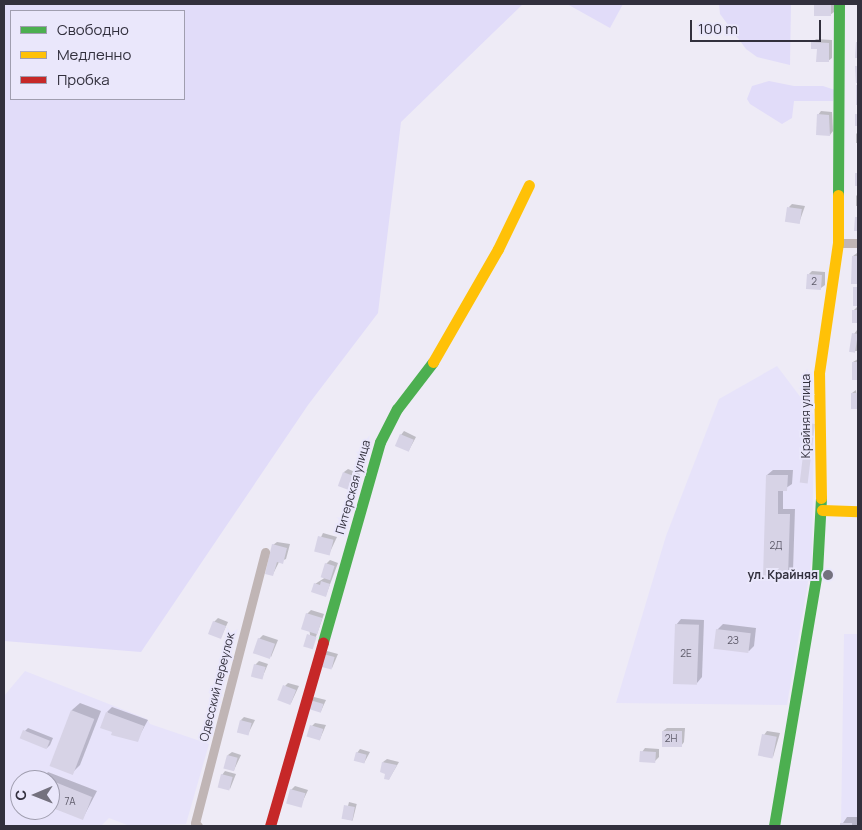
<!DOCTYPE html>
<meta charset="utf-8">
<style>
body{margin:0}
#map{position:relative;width:862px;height:830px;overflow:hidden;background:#eeebf6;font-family:Manrope,sans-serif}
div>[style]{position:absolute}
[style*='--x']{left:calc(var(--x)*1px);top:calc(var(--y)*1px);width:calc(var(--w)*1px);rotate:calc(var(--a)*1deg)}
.built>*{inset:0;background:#e7e3fa}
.green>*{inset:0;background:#e1dcf9}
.shadow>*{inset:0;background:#0003;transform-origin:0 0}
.building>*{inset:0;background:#d7d3e6;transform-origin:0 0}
.street>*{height:9px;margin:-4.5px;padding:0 4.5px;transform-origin:4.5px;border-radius:4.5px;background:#c0b5b5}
.fast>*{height:11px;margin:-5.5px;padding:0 5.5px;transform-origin:5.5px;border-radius:5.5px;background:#4caf50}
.slow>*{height:11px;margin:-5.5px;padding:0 5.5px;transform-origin:5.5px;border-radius:5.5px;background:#ffc107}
.jam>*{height:11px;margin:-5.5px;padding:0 5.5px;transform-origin:5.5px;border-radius:5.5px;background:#c62828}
.dots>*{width:14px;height:14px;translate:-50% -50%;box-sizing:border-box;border:2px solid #eae7fb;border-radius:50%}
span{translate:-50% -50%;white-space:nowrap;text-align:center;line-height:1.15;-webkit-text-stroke:4px #eae7fb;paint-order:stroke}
.number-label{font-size:10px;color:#5d5a69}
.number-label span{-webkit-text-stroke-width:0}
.street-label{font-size:12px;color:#32303d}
.poi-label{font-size:12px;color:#32303d;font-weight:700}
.right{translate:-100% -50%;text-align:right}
.frame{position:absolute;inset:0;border:5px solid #32303d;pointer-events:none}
.legend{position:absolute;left:10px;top:10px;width:175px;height:90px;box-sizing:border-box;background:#eae7fb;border:1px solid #a09eaf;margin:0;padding:6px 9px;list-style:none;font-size:15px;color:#32303d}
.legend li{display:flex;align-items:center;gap:10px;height:25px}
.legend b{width:25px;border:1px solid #a09eaf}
.north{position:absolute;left:10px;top:770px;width:50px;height:50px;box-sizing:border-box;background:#eae7fb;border:1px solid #a09eaf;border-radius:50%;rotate:269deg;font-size:14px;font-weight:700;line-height:20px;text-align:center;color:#32303d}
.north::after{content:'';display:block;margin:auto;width:18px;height:22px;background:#74717e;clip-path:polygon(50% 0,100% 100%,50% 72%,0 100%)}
.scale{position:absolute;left:690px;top:20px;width:131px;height:22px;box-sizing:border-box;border:2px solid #32303d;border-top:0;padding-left:6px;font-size:15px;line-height:18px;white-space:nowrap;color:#32303d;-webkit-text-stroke:4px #eae7fb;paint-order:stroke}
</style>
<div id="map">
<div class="built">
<div style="clip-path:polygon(777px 366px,814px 415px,812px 559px,787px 705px,616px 703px,666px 536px,719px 399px)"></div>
<div style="clip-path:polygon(844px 634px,858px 634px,858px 826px,841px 826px)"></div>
<div style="clip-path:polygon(evenodd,25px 671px,147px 719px,150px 724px,209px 744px,186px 824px,130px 826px,109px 818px,101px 826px,4px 826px,4px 696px,25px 671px,20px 780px,50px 780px,50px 810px,20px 810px,20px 780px)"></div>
</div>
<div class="green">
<div style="clip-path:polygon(evenodd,4px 4px,523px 4px,401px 122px,378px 313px,308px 405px,141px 652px,4px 641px,4px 4px,184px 11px,184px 99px,11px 99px,11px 11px,184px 11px)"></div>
<div style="clip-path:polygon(567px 4px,623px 4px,610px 28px)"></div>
<div style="clip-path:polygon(719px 4px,791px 4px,790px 65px,757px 57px,746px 49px,720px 14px)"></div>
<div style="clip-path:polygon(769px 81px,794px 86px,823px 86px,835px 90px,833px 101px,794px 101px,792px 118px,782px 124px,750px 104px,747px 99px,752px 86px)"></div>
</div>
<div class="shadow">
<div style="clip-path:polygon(815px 4px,834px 4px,834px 12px,830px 15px,815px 15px)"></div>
<div style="clip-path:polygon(816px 39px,832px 40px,832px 58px,828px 61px,812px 43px)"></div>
<div style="clip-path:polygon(821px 111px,832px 112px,833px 131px,830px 135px,818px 115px)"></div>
<div style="clip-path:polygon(858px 132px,858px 143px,856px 143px,856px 134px)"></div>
<div style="clip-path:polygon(858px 194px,858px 206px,856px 206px,856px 196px)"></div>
<div style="clip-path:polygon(792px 204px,805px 206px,799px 223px,789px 207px)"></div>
<div style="clip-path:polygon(857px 253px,858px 283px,852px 283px,853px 256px)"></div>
<div style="clip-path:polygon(812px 271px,825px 272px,825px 285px,821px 288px,809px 274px)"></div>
<div style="clip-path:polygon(858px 306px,858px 322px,854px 322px,854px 310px)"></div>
<div style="clip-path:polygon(857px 330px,858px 351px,853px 351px,854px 334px)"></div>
<div style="clip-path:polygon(858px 359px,858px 378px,853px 378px,853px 362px)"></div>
<div style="clip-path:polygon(856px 390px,858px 407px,853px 407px,852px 393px)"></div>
<div style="clip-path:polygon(404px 431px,416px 437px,409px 450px,401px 435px)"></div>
<div style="clip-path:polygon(348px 469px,360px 474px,351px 490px,344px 472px)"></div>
<div style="clip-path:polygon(773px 470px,793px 470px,792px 484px,783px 490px,783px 509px,795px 509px,793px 571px,787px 577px,767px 475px)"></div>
<div style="clip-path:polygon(323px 533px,337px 537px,329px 554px,315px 550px)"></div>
<div style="clip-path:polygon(277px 542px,290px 544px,286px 559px,279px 562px,273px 574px,273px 545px)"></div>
<div style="clip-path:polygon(330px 560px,338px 563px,326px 595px,315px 584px,326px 577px,326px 564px)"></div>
<div style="clip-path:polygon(311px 610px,324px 614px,312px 648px,307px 614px)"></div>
<div style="clip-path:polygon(218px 618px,228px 622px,221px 637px,214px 622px)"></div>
<div style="clip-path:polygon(681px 619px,704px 620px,702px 677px,697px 683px,676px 625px)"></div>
<div style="clip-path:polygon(723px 624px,756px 628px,754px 646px,749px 651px,717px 630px)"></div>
<div style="clip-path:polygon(263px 635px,278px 640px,271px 657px,259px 639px)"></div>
<div style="clip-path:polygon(327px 651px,338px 654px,332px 668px,324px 654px)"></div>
<div style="clip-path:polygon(259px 661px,268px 664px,262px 678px,255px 665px)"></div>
<div style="clip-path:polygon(288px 683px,299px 686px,291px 703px,285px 686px)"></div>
<div style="clip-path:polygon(314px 697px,326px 700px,321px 711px,311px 700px)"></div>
<div style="clip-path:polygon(80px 703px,101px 711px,80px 765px,72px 773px,72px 710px)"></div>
<div style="clip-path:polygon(112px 707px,148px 720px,137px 740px,107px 712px)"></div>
<div style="clip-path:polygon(244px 717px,255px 720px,248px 734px,241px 720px)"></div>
<div style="clip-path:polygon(315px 723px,326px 725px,320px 739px,312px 726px)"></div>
<div style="clip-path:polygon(28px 728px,53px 738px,50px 745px,47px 748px,25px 731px)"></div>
<div style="clip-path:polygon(667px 728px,685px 728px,684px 742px,681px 746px,663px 731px)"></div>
<div style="clip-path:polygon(767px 731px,780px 733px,773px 757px,764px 735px)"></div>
<div style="clip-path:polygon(645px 748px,659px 749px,659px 757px,655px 761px,642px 752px)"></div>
<div style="clip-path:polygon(360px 749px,370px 752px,364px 763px,357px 753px)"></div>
<div style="clip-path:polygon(232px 752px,241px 755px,234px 770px,228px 755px)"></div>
<div style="clip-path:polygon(387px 759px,399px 762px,389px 779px,383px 762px)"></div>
<div style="clip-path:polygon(225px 771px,236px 774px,230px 789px,222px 775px)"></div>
<div style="clip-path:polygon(48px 772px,97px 791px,83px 818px,50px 807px,50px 780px,41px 780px)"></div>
<div style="clip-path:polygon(295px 786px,308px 790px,301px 805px,291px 790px)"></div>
<div style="clip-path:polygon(858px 787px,858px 822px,857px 826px,841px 826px,847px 817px,858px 817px)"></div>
<div style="left:349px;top:802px;width:8px;height:17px;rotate:14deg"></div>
</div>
<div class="building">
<div style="left:814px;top:4px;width:17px;height:12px"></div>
<div style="clip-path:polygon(811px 42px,829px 43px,829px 62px,816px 62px,817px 49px,811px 49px)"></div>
<div style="clip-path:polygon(856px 42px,858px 42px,858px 58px,855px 58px)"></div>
<div style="clip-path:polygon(855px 66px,858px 66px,858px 83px,856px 83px)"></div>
<div style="left:856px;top:85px;width:2px;height:20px"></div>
<div style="clip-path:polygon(817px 114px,829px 115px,830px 136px,816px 135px)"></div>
<div style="left:858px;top:114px;width:12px;height:3px;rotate:90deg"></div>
<div style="left:855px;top:173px;width:3px;height:13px"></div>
<div style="left:787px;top:207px;width:15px;height:15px;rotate:8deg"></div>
<div style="clip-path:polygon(855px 217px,858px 217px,858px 231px,854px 231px)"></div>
<div style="clip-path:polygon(852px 256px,858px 256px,858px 284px,851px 284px)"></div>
<div style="left:807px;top:274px;width:15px;height:15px;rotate:4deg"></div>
<div style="left:853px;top:287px;width:5px;height:19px"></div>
<div style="left:852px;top:310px;width:6px;height:13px"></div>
<div style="left:852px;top:333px;width:6px;height:19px;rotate:9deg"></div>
<div style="left:852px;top:362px;width:6px;height:18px"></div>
<div style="left:851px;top:393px;width:7px;height:16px"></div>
<div style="left:807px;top:423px;width:8px;height:60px;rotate:7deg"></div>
<div style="left:400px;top:434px;width:15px;height:13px;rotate:23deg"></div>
<div style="left:343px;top:472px;width:15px;height:15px;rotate:20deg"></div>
<div style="clip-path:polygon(766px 475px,788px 475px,787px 491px,778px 491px,778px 514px,790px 514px,788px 578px,763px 577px)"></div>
<div style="left:318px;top:536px;width:16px;height:16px;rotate:14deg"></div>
<div style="clip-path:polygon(272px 544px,287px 548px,283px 564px,277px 562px,273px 576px,265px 574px)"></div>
<div style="left:325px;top:563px;width:10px;height:15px;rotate:17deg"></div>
<div style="clip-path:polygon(321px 581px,330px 584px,326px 597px,311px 592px,314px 583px,320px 585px)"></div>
<div style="left:306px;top:613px;width:17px;height:17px;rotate:17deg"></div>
<div style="left:213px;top:621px;width:14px;height:14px;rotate:21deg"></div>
<div style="left:675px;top:624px;width:24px;height:60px;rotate:2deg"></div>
<div style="left:716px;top:629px;width:35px;height:20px;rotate:7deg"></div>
<div style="left:307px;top:634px;width:10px;height:13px;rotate:17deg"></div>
<div style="left:258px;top:638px;width:18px;height:16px;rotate:19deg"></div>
<div style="left:323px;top:654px;width:12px;height:13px;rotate:14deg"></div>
<div style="left:254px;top:664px;width:12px;height:13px;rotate:14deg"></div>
<div style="left:283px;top:685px;width:14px;height:16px;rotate:21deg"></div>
<div style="left:310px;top:700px;width:14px;height:9px;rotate:17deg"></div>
<div style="left:71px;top:710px;width:25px;height:60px;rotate:21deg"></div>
<div style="clip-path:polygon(106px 712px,144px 726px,138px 742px,111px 735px,112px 732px,100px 728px)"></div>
<div style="left:240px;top:720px;width:12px;height:13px;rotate:14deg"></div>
<div style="left:310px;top:725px;width:14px;height:12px;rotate:17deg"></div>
<div style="left:23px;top:730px;width:29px;height:9px;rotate:22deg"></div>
<div style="left:662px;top:731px;width:20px;height:16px"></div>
<div style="left:762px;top:734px;width:15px;height:22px;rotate:11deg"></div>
<div style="left:640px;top:751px;width:16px;height:11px;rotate:4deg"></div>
<div style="left:356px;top:752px;width:11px;height:9px;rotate:15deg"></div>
<div style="left:227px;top:755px;width:11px;height:14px;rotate:15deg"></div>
<div style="clip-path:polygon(382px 762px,397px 765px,389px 780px,384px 779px,385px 774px,380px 772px)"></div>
<div style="left:221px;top:774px;width:12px;height:14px;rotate:14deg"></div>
<div style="clip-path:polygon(50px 780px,92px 797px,83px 820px,50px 807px)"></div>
<div style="left:290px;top:789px;width:16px;height:15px;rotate:15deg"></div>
<div style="left:344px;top:805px;width:11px;height:14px;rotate:10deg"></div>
<div style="left:840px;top:823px;width:12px;height:3px"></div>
</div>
<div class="street">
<div style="--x:838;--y:243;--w:20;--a:0"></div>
<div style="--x:198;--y:826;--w:4;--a:-135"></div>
<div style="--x:195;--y:823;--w:280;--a:-75.5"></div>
</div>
<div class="fast">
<div style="--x:838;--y:195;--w:191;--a:-89.7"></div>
<div style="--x:323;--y:642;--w:208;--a:-74.1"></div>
<div style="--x:380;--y:442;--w:37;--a:-63"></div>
<div style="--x:397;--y:409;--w:59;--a:-52.5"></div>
<div style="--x:774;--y:826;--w:258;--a:-80.4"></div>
<div style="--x:817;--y:572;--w:74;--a:-86.9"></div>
</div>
<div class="slow">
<div style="--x:433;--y:362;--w:130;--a:-60.1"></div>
<div style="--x:498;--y:249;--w:71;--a:-64.2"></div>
<div style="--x:821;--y:498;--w:125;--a:-90.9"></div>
<div style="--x:819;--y:373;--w:131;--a:-81.7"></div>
<div style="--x:838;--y:243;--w:48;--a:-90"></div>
<div style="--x:822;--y:510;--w:36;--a:2"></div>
</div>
<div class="jam">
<div style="--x:270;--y:826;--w:191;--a:-73.9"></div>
</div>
<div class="dots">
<div style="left:828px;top:575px;background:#74717e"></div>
</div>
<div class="number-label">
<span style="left:814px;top:282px">2</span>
<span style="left:776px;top:546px">2Д</span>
<span style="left:733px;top:641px">2З</span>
<span style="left:686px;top:654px">2Е</span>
<span style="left:671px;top:739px">2Н</span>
<span style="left:70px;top:802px">7А</span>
</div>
<div class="street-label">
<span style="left:806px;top:416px;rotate:-90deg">Крайняя улица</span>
<span style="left:353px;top:487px;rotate:-74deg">Питерская улица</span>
<span style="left:217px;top:687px;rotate:-76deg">Одесский переулок</span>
</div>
<div class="poi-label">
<span class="right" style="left:818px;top:575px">ул. Крайняя</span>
</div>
<div class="frame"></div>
<ul class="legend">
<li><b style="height:6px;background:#4caf50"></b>Свободно</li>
<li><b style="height:6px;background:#ffc107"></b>Медленно</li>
<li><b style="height:6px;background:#c62828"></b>Пробка</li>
</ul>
<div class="north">С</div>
<div class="scale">100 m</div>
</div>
